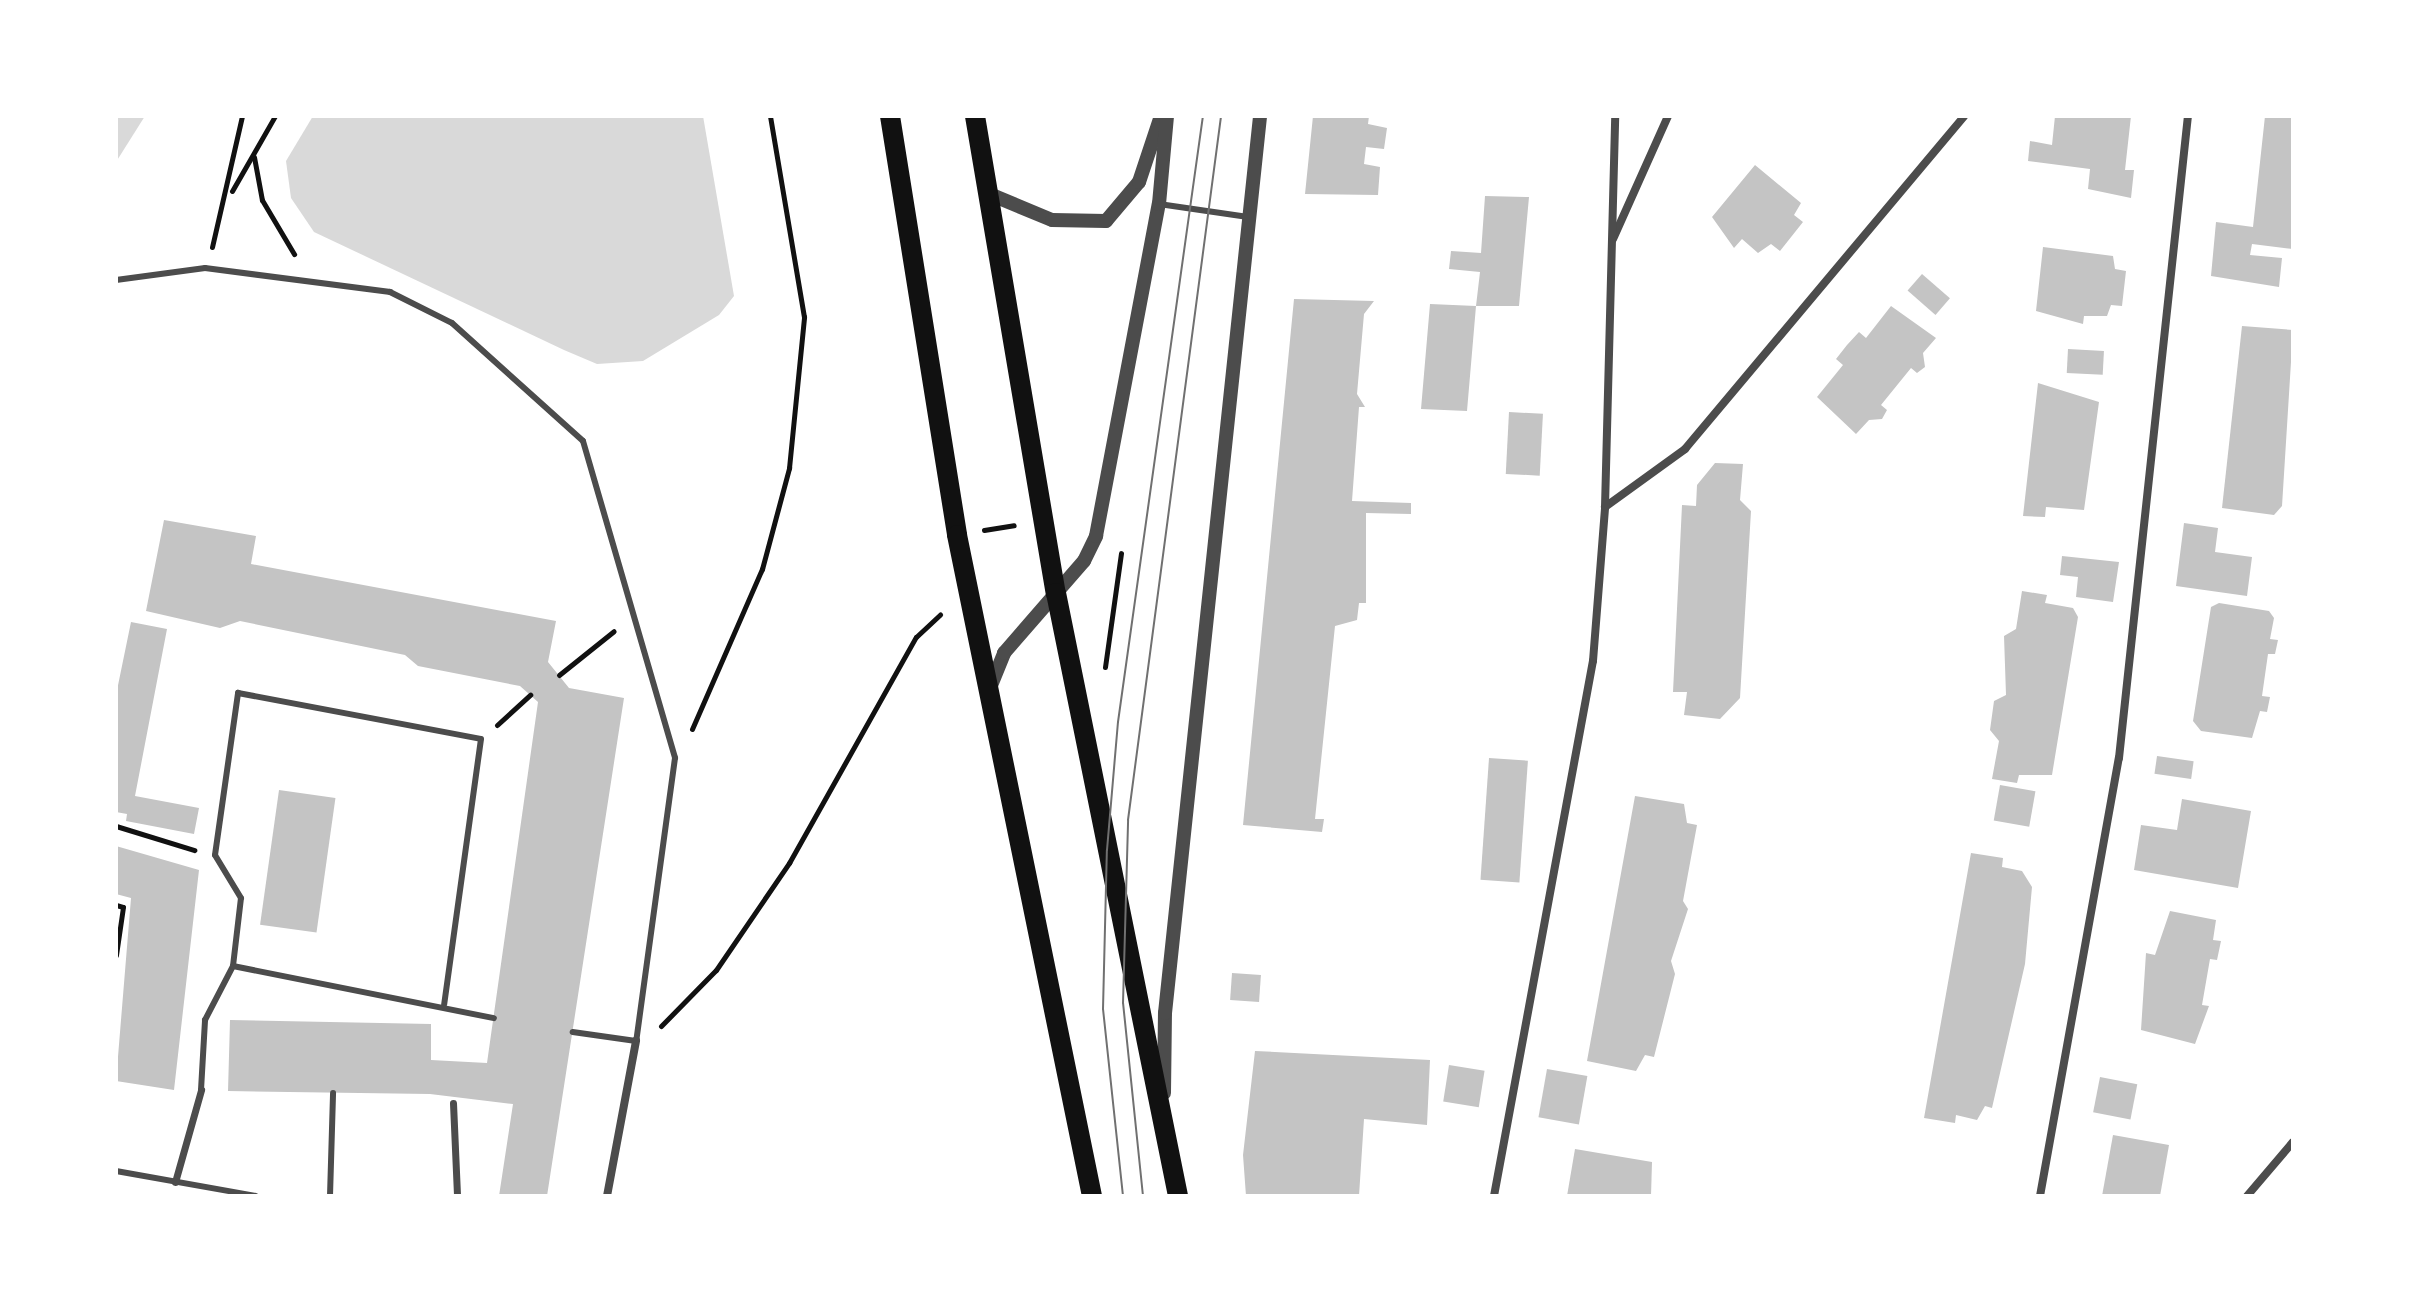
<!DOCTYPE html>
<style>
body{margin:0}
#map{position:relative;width:2409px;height:1312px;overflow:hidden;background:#fff;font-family:Arial,sans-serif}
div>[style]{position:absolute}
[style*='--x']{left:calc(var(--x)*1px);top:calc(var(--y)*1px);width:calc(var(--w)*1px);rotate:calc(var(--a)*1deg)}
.water>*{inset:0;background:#d9d9d9}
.building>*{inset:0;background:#c4c4c4;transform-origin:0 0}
.path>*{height:5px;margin:-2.5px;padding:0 2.5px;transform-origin:2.5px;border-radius:2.5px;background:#111}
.service>*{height:6px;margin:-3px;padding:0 3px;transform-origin:3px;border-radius:3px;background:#4c4c4c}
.pedestrian>*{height:7px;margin:-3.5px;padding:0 3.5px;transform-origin:3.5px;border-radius:3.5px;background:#4c4c4c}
.minor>*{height:8px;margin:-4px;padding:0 4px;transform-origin:4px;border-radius:4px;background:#4c4c4c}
.tertiary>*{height:14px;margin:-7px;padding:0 7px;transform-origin:7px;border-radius:7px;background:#4c4c4c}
.primary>*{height:20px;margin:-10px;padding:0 10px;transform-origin:10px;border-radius:10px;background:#111}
.tram>*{height:2px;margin:-1px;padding:0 1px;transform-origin:1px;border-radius:1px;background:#707070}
span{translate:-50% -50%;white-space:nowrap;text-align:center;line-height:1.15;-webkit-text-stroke:6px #fff;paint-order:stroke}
.frame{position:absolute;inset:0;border:118px solid #fff;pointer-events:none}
</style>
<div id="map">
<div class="water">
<div style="clip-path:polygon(116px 116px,145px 116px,116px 162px)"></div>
<div style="clip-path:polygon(313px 116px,703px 116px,734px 296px,719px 315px,643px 361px,597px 364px,564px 350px,314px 232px,291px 198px,286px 161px)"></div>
</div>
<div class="building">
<div style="clip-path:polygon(1313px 116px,1369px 116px,1368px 124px,1387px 128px,1384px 149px,1366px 147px,1364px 164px,1380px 167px,1378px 195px,1305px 194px)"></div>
<div style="clip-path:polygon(2055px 116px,2131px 116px,2125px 170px,2134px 170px,2131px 198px,2088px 189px,2090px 169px,2028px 161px,2030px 141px,2052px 145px)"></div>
<div style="clip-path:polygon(2265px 116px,2293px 116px,2293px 249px,2252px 244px,2250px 255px,2282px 258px,2279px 287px,2211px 276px,2216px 222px,2253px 227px)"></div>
<div style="clip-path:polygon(1755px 165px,1801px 203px,1794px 215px,1803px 222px,1780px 251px,1771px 244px,1758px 253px,1742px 239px,1734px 248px,1712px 217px)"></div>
<div style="clip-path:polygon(1485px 196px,1529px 197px,1519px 306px,1476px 306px,1467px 411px,1421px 409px,1430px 304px,1476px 306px,1480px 272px,1449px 269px,1451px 251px,1481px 253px)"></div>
<div style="clip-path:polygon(2043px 247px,2113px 256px,2115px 269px,2126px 271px,2122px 306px,2111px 305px,2107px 316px,2084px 316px,2083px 324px,2036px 311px)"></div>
<div style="left:1922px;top:274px;width:37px;height:22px;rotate:41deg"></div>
<div style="clip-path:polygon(1294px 299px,1374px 301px,1364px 314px,1357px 394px,1365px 407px,1359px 407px,1352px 501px,1411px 503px,1411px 514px,1366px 513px,1366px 603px,1359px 603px,1357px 620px,1335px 626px,1315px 819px,1324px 819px,1322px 832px,1243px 825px)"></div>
<div style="clip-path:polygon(1891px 306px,1936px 338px,1923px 353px,1925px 367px,1917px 373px,1911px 368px,1881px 405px,1887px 410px,1882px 419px,1869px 420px,1856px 434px,1817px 397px,1843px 365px,1836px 359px,1847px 345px,1859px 332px,1866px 338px)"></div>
<div style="clip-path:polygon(2242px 326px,2293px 330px,2282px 506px,2274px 515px,2222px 508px)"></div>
<div style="left:2068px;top:349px;width:36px;height:24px;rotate:3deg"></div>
<div style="clip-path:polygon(2038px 383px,2099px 402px,2084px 510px,2046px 507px,2045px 517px,2023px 516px)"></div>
<div style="left:1509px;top:412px;width:34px;height:62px;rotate:3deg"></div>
<div style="clip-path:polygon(1715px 463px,1743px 464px,1740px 500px,1751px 511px,1740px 698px,1720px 719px,1684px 715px,1687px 692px,1673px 692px,1682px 505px,1696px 506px,1697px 485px)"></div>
<div style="clip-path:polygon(164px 520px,256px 536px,251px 564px,556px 621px,548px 662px,569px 688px,624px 698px,547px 1196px,499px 1196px,513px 1104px,430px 1094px,228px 1091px,230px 1020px,431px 1024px,431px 1060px,487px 1063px,538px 702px,520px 686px,418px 666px,405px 655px,240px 621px,220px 628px,146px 611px)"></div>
<div style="clip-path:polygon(2184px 523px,2218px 528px,2215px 552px,2252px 557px,2247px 596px,2176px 586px)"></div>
<div style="clip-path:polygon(2062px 556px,2119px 562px,2113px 602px,2076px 597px,2078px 577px,2060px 575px)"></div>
<div style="clip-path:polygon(2022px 591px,2047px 595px,2045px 603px,2073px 608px,2078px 617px,2052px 775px,2019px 775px,2017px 783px,1992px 779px,1999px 741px,1990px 730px,1994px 701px,2006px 695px,2004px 636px,2016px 629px)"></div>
<div style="clip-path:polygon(2219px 603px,2269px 611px,2274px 618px,2270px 639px,2278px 640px,2275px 654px,2268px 654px,2262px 696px,2270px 697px,2267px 712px,2260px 711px,2252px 738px,2201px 731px,2193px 721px,2211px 607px)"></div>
<div style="clip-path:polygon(131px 622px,167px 629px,135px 796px,199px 808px,194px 834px,126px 821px,127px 814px,116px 812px,116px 695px)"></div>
<div style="left:2157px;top:756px;width:37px;height:18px;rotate:8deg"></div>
<div style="left:1489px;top:758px;width:39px;height:122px;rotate:4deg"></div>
<div style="left:2000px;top:785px;width:36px;height:36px;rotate:10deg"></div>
<div style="left:279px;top:790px;width:57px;height:136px;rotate:8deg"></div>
<div style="clip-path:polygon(1635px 796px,1684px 804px,1687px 823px,1697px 825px,1683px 901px,1688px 909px,1671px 961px,1675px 974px,1654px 1057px,1645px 1055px,1636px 1071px,1587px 1061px)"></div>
<div style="clip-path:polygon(2182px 799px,2251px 811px,2238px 888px,2134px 870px,2141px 825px,2177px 830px)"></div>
<div style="clip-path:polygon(116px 846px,199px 870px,174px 1090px,116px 1081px,131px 898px,116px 894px)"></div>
<div style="clip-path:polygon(1971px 853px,2003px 858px,2002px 867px,2022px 871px,2032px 887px,2025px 964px,1992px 1108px,1985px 1106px,1977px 1120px,1956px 1115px,1955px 1123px,1924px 1118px)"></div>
<div style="clip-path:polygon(2170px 911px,2216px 920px,2213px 940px,2221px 941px,2217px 960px,2210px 959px,2202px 1005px,2209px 1006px,2195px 1044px,2141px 1030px,2146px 953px,2155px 955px)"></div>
<div style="left:1232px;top:973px;width:29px;height:27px;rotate:4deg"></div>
<div style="clip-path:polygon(1255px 1051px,1430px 1060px,1427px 1125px,1364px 1119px,1359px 1196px,1246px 1196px,1243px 1155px)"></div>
<div style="left:1449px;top:1065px;width:36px;height:37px;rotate:9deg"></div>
<div style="left:1547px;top:1069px;width:41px;height:49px;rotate:10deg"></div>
<div style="left:2100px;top:1077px;width:38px;height:36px;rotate:11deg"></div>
<div style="clip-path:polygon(2113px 1135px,2169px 1145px,2160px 1196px,2102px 1196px)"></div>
<div style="clip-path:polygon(1575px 1149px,1652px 1162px,1651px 1196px,1567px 1196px)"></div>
</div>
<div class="path">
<div style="--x:254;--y:157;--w:44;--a:79.5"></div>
<div style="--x:262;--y:200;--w:63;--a:59.3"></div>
<div style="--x:232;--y:191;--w:86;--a:-60.2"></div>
<div style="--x:212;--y:247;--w:134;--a:-77.1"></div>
<div style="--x:984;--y:530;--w:30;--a:-9"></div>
<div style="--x:1105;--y:667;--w:115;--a:-82"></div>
<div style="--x:559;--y:675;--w:70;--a:-38.7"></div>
<div style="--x:497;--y:725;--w:45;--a:-42.3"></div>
<div style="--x:692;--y:729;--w:175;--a:-66.4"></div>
<div style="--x:762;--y:569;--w:105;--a:-75"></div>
<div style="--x:789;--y:468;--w:152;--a:-84.3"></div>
<div style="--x:804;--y:317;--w:204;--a:-99.6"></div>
<div style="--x:116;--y:826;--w:82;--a:17.1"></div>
<div style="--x:116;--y:905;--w:7;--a:16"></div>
<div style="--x:123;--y:907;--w:49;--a:98.3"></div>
<div style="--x:661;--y:1026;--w:78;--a:-45.5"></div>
<div style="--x:716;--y:970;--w:130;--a:-55.7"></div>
<div style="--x:789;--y:863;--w:259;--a:-60.7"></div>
<div style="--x:916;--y:637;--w:33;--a:-43"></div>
</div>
<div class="service">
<div style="--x:1159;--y:204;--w:90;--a:8.3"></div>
<div style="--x:116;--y:280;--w:90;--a:-7.7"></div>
<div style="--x:205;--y:268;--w:187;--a:7.4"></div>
<div style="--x:390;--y:292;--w:69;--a:26.6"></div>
<div style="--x:452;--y:323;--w:176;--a:42"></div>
<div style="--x:583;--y:441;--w:330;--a:73.8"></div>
<div style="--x:675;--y:758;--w:286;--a:97.8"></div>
<div style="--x:636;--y:1041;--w:64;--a:-171.9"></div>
<div style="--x:233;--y:966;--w:68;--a:-83.3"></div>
<div style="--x:241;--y:898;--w:50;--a:-121.2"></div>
<div style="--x:215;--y:855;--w:164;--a:-81.9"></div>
<div style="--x:238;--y:693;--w:247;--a:10.7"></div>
<div style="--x:481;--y:739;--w:268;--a:97.9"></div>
<div style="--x:201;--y:1090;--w:70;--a:-86.7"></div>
<div style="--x:205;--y:1020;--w:61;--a:-62.6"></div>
<div style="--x:233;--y:966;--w:266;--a:11.3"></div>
<div style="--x:116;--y:1171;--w:142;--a:10.1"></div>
<div style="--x:330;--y:1196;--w:103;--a:-88.3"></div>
</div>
<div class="pedestrian">
<div style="--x:453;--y:1103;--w:93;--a:87.5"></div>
<div style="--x:175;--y:1182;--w:96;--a:-74.2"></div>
<div style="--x:248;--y:1196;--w:1;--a:-90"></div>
</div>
<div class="minor">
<div style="--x:1613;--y:239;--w:135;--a:-65.9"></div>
<div style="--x:1605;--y:507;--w:99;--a:-35.9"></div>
<div style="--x:1685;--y:449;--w:434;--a:-50"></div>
<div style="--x:607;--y:1196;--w:158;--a:-79.4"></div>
<div style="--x:1494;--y:1196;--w:544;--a:-79.52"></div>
<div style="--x:1593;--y:661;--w:154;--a:-85.5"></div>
<div style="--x:1605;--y:507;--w:391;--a:-88.5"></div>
<div style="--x:2040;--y:1196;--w:445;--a:-79.8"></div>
<div style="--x:2119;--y:758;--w:646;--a:-83.87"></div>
<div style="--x:2247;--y:1196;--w:71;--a:-49.6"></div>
</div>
<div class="tertiary">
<div style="--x:987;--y:193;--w:70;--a:22.6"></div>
<div style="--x:1052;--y:220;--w:54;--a:1.1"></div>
<div style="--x:1106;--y:221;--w:51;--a:-49.8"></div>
<div style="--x:1139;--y:182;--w:70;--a:-71.6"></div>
<div style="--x:990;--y:688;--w:38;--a:-68"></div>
<div style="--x:1004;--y:653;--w:122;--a:-49"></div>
<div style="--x:1084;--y:561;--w:28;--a:-64"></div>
<div style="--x:1096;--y:536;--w:338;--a:-79.3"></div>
<div style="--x:1159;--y:204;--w:88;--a:-84.8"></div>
<div style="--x:1164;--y:1093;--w:80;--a:-89.3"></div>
<div style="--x:1165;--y:1013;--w:902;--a:-83.95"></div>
</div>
<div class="primary">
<div style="--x:890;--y:116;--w:424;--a:80.9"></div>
<div style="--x:957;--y:535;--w:675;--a:78.46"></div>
<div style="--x:975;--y:116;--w:484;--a:80.4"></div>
<div style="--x:1056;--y:593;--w:615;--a:78.56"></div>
</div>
<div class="tram">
<div style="--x:1123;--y:1196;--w:188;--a:-96.1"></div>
<div style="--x:1103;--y:1009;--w:159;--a:-88.6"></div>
<div style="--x:1107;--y:850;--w:128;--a:-85.1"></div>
<div style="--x:1118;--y:722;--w:612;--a:-82.02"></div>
<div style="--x:1143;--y:1196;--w:194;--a:-95.9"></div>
<div style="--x:1123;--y:1003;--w:183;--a:-88.4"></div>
<div style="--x:1128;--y:820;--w:710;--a:-82.47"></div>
</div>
<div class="frame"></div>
</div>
